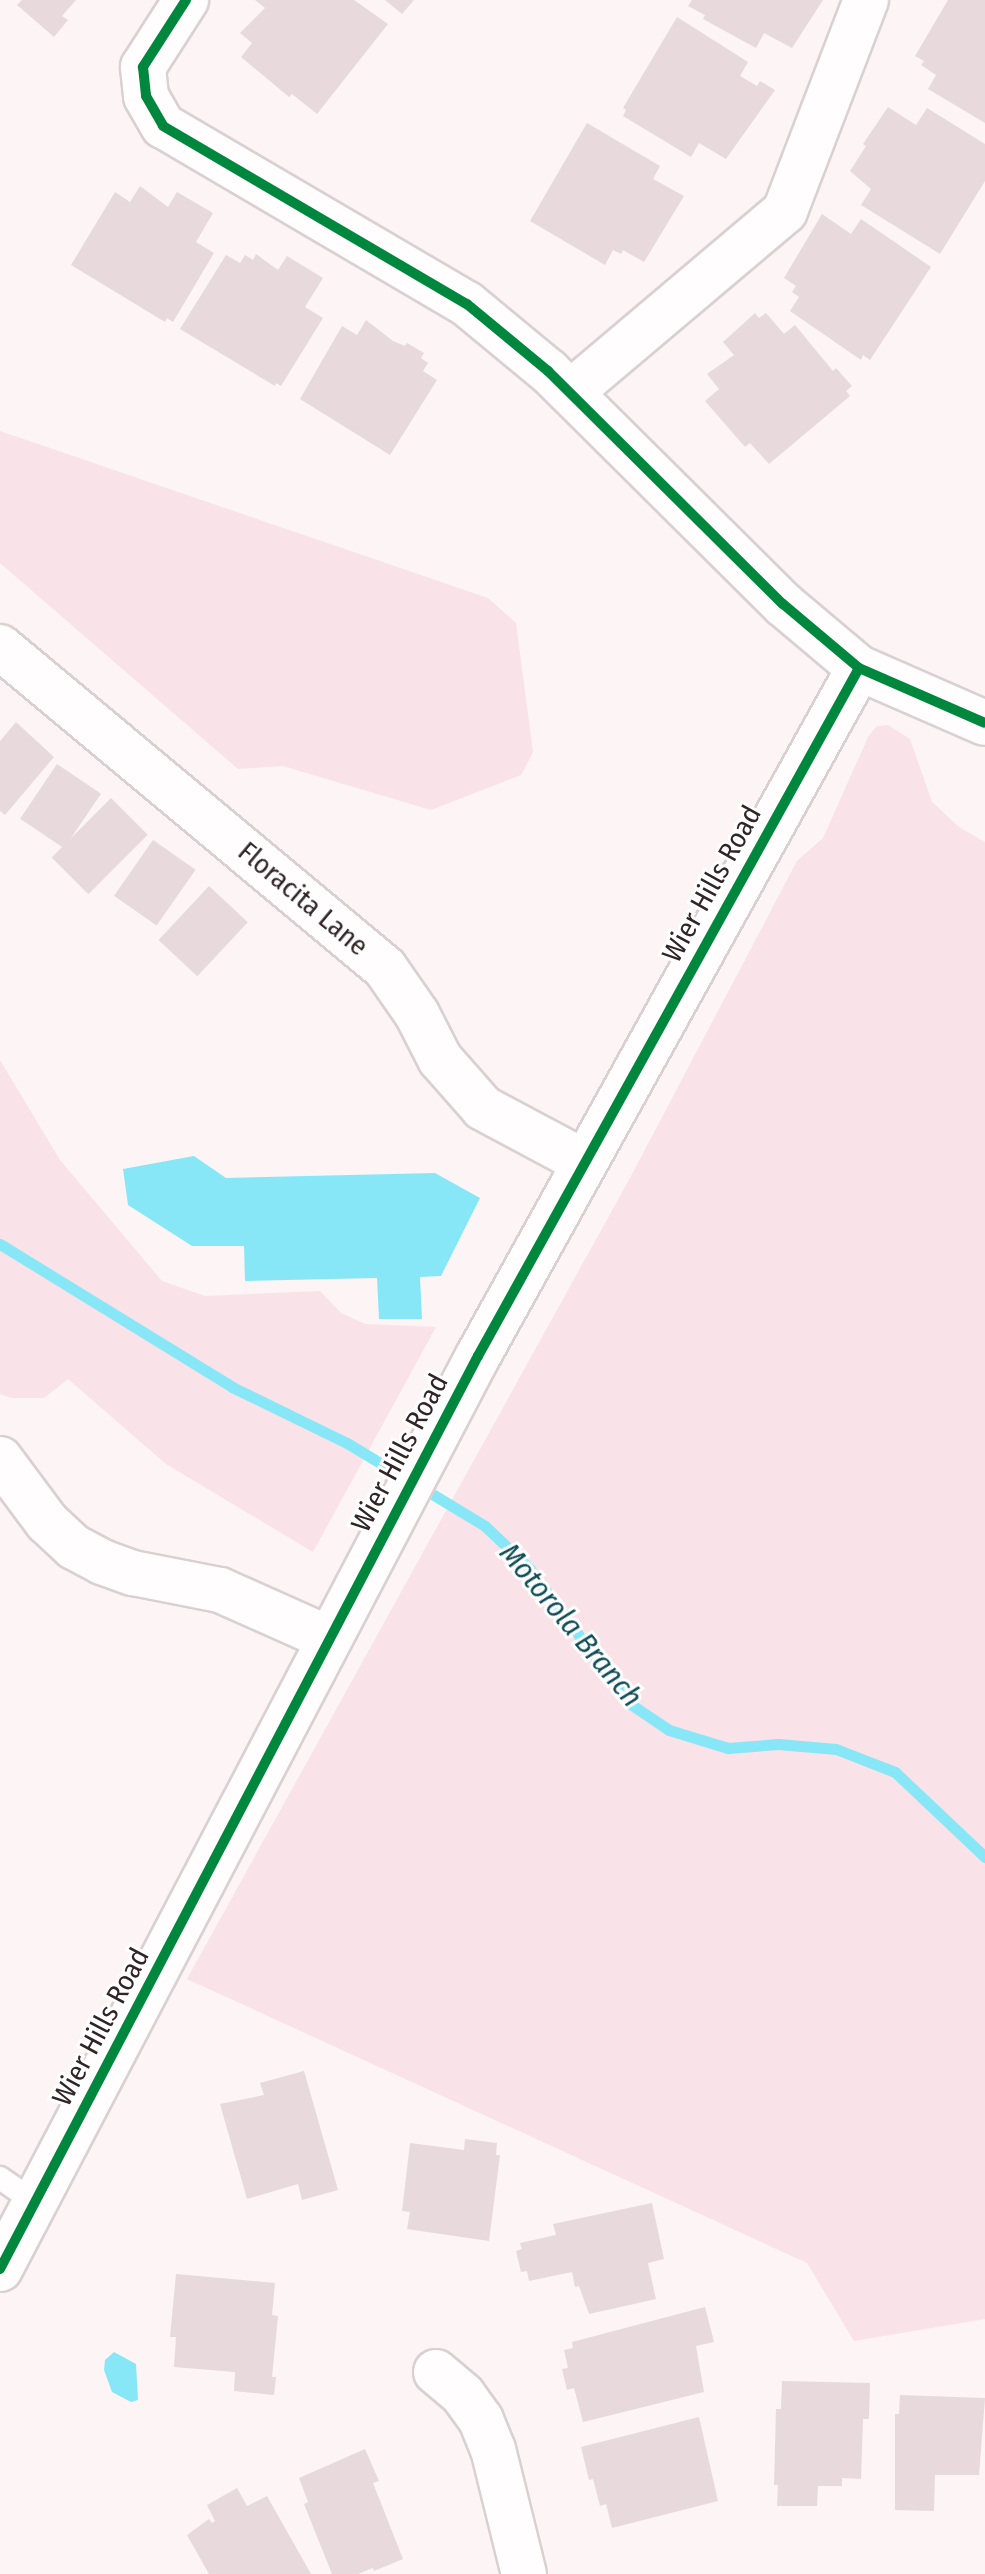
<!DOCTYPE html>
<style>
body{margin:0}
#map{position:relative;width:985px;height:2574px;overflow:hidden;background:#fcf4f5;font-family:"Fira Sans Condensed",sans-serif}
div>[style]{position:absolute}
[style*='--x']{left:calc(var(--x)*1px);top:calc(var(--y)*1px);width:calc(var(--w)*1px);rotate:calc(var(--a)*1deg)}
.green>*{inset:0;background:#f9e2e8}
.water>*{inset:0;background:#88e7f7}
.stream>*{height:11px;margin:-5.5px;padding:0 5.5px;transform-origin:5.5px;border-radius:5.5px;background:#88e7f7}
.building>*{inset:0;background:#e8d9dc;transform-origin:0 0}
.roads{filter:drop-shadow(2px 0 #dad0d2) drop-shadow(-2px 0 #dad0d2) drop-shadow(0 2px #dad0d2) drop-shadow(0 -2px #dad0d2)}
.lane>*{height:22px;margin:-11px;padding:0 11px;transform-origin:11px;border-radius:11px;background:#fffdfe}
.street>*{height:44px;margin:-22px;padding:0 22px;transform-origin:22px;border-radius:22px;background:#fffdfe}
.secondary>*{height:44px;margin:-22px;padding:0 22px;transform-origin:22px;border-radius:22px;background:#fffdfe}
.cycleway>*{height:10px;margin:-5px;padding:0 5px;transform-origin:5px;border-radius:5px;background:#00873e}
span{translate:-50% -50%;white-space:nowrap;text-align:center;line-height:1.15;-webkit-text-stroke:6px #fff;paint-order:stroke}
.street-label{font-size:28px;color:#312427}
.water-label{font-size:30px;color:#0d4b55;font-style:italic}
</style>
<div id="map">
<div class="green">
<div style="clip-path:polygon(0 431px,488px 598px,516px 623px,533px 752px,521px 775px,431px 810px,283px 766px,238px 769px,0 563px)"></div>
<div style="clip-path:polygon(888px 725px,910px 739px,932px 802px,959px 827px,985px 842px,985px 2319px,854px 2341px,807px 2263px,187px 1979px,630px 1178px,797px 861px,823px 838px,868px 737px,877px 726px)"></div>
<div style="clip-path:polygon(0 1060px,60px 1160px,162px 1281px,205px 1296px,320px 1291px,341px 1313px,365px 1324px,436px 1327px,313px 1552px,166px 1464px,68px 1379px,44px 1398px,11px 1398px,0 1394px)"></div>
</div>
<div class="water">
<div style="clip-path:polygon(194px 1156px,226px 1178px,435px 1173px,480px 1198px,441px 1276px,420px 1277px,422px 1319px,379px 1319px,377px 1278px,245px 1281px,244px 1246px,192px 1246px,128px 1205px,123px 1169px)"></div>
<div style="clip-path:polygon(114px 2352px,136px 2364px,138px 2400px,131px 2402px,112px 2392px,104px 2370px,105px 2360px)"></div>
</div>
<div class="stream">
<div style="--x:0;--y:1244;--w:273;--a:31.6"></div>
<div style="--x:232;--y:1387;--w:128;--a:26"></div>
<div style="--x:347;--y:1443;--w:68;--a:31.1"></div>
<div style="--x:419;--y:1486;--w:77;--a:31.2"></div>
<div style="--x:485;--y:1526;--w:61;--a:43.7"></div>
<div style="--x:529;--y:1568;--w:168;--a:53.5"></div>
<div style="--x:629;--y:1703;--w:48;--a:34"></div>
<div style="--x:669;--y:1730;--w:62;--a:17"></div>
<div style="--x:728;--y:1748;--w:50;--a:-4.6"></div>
<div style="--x:778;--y:1744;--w:58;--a:4.9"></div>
<div style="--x:836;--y:1749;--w:63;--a:21.3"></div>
<div style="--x:895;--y:1772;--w:124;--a:43.4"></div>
</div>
<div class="building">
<div style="clip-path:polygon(22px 0,76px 0,62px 16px,68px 20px,54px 37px,17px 5px)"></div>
<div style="clip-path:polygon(255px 0,354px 0,388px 24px,317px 114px,292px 94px,289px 97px,241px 57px,252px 43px,240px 33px,265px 8px)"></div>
<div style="clip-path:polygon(385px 0,414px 0,402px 14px)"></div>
<div style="clip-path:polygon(692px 0,823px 0,792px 48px,764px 33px,756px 48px,703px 19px,705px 15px,688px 6px)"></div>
<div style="clip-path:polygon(948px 0,985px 0,985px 123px,928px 89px,936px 75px,921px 65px,924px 61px,915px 56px)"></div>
<div style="clip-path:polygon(677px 17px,748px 62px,740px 76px,757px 86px,760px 81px,775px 90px,726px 159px,699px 143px,691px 157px,623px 116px,626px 110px,623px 108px)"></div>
<div style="clip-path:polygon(888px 107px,916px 125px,927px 108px,985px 144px,985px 181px,940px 254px,861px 205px,871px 189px,850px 171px,866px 146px,863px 144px)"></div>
<div style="clip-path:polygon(587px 123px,660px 166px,653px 179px,684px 196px,644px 262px,623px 250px,621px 254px,613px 250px,605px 265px,530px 221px)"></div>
<div style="clip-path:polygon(140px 186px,168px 207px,177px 192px,213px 213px,196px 242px,214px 253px,173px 322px,167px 318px,165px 322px,71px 265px,115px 192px,130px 202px)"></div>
<div style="clip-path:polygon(822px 214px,851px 234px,861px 219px,931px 267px,870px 360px,863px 355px,861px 360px,790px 311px,799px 297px,792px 292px,796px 286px,784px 278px)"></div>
<div style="clip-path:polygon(256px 254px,278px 270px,287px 256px,323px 278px,305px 307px,323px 318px,281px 386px,276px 383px,275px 386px,180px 329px,226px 255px,240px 263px,245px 255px,253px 260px)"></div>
<div style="clip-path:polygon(755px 313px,759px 318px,766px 313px,784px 334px,795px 325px,833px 371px,836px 368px,852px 386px,846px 391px,850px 396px,769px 464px,750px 443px,745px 447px,705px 401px,719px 389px,707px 374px,734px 355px,723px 342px)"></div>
<div style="clip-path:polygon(366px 320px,393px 341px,405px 346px,407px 343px,424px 353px,421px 358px,428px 363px,423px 371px,437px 380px,390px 455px,300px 399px,342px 326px,357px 335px)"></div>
<div style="clip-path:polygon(16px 722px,54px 757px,5px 815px,0 811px,0 741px)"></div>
<div style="left:57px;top:764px;width:53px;height:66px;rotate:34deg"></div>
<div style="left:111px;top:798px;width:52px;height:84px;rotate:45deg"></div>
<div style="left:153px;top:840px;width:52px;height:68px;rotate:35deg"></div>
<div style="left:209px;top:886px;width:53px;height:74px;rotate:43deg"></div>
<div style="clip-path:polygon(304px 2071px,338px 2190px,302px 2200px,298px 2184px,247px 2199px,220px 2104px,264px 2095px,260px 2083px)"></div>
<div style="clip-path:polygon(465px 2139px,497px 2143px,496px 2155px,500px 2155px,489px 2241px,407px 2229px,410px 2212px,402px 2211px,410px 2143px,464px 2150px)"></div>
<div style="clip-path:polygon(652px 2203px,664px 2259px,648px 2263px,656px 2299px,589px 2314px,579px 2286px,575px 2287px,572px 2272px,529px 2281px,527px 2271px,521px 2272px,516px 2251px,522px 2249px,520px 2243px,556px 2235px,553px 2224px)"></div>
<div style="clip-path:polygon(176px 2274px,275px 2283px,272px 2315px,278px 2316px,272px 2377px,276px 2377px,274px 2395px,234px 2391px,235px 2372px,174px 2367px,176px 2337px,170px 2337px)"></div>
<div style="clip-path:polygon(705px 2307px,714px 2342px,696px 2346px,704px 2392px,583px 2422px,574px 2388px,567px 2390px,562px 2369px,568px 2368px,564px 2350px,573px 2348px,572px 2342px)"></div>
<div style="clip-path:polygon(782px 2381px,870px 2383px,869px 2419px,863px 2419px,861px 2479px,842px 2478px,842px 2486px,818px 2486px,817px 2506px,777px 2506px,778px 2485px,774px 2485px,776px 2409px,781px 2409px)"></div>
<div style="clip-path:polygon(900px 2395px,985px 2398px,979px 2475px,935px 2475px,934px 2511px,895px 2510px,895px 2414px,899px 2414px)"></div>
<div style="clip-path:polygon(699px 2417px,718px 2501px,612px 2528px,606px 2504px,600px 2506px,593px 2479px,589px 2480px,581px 2447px)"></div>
<div style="clip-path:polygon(365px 2449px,379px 2481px,373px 2483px,403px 2559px,374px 2571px,373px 2568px,358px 2574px,332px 2574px,304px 2504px,308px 2502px,299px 2478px)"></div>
<div style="clip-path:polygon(237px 2488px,247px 2506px,267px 2496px,311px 2574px,209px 2574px,187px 2535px,209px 2519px,212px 2523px,215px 2521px,207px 2505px)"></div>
</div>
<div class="roads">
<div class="lane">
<div style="--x:0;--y:2178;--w:44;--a:34.8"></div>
</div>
<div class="street">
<div style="--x:571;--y:392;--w:280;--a:-40.2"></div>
<div style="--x:785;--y:211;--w:226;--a:-69"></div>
<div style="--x:0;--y:647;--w:501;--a:39.82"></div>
<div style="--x:385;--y:968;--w:56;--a:55.2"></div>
<div style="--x:417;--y:1014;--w:51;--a:62.9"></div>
<div style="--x:440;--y:1059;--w:65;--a:48.7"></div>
<div style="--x:483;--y:1108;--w:115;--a:28.1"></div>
<div style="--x:0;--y:1459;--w:79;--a:53.3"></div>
<div style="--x:47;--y:1522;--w:37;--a:43"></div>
<div style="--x:74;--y:1547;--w:32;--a:28"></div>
<div style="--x:102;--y:1562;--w:33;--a:20"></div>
<div style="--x:133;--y:1573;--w:89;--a:11.1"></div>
<div style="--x:220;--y:1590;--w:118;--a:24"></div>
<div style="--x:0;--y:2269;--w:1031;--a:-62.37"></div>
<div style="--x:478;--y:1356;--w:786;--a:-61.02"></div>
<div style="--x:859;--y:668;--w:99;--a:-139.9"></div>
<div style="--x:783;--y:604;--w:331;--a:-135.2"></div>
<div style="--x:548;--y:371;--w:105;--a:-140.4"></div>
<div style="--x:467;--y:304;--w:352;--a:-149.6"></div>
<div style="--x:163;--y:126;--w:34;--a:-120"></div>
<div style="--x:146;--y:96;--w:29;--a:-96"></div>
<div style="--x:143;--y:67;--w:80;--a:-57.3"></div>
<div style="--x:436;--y:2372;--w:35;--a:40"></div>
<div style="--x:463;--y:2395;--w:31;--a:54"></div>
<div style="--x:481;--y:2420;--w:31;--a:68"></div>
<div style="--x:493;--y:2449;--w:129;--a:76.1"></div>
</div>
<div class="secondary">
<div style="--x:859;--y:668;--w:137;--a:23.6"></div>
</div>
</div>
<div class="cycleway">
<div style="--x:186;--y:0;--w:80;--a:122.7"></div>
<div style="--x:143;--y:67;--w:29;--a:84"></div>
<div style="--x:146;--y:96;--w:34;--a:60"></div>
<div style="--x:163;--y:126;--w:352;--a:30.4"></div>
<div style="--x:467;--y:304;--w:105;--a:39.6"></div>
<div style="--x:548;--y:371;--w:331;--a:44.8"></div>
<div style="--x:783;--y:604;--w:99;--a:40.1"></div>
<div style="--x:859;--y:668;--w:137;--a:23.6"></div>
<div style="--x:0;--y:2269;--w:1031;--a:-62.37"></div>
<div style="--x:478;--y:1356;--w:786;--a:-61.02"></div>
</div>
<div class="street-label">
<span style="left:712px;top:884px;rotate:-61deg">Wier Hills Road</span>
<span style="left:303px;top:899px;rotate:40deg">Floracita Lane</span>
<span style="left:400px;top:1453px;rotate:-62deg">Wier Hills Road</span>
<span style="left:101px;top:2027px;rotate:-62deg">Wier Hills Road</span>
</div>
<div class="water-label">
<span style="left:571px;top:1625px;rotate:50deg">Motorola Branch</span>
</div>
</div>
